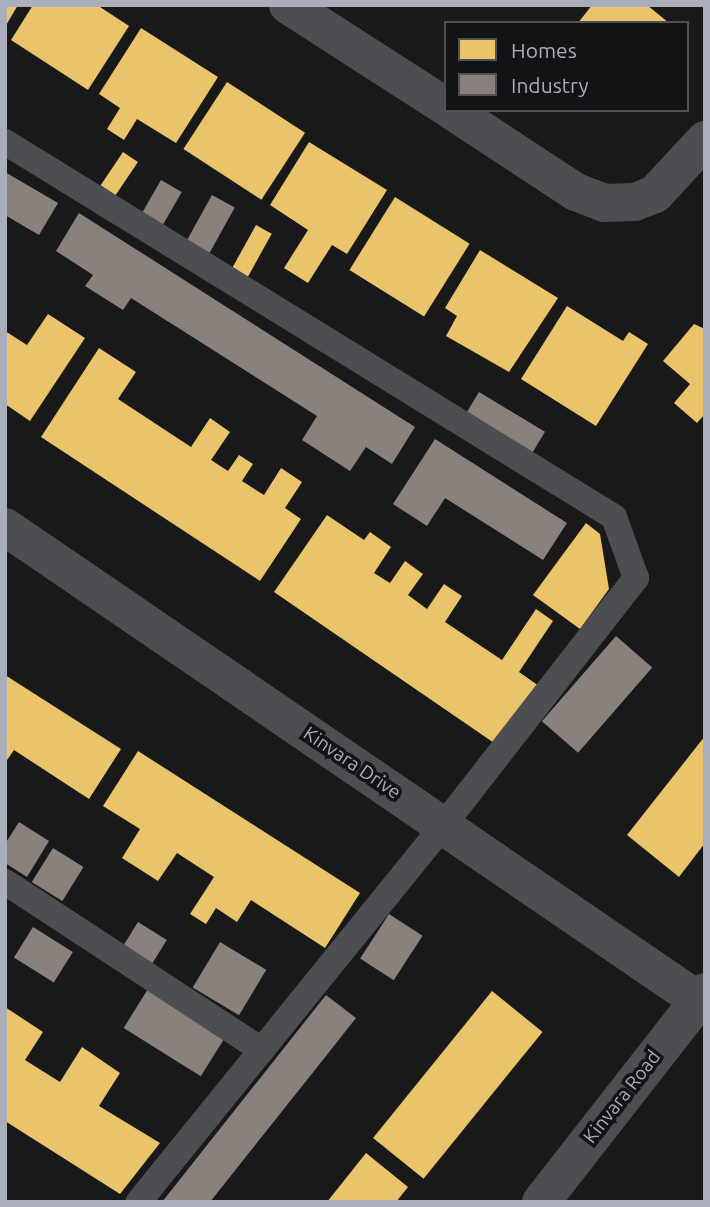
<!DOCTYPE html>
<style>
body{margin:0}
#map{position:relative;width:710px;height:1207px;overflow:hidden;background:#191919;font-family:Ubuntu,sans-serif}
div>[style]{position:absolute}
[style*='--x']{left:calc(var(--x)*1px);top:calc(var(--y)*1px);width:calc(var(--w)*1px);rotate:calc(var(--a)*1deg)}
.homes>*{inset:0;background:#e9c46a;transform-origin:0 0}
.industry>*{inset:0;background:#8a817c;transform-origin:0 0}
.lane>*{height:26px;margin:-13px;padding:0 13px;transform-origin:13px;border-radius:13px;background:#4d4e52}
.street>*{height:38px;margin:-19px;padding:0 19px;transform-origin:19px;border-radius:19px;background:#4d4e52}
span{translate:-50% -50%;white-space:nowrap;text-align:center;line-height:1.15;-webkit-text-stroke:7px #131315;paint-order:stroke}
.street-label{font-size:19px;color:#aaadba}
.frame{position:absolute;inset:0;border:7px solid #aaadba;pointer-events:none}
.legend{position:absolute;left:444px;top:21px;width:245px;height:91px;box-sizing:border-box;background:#131315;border:2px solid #4f5157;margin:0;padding:9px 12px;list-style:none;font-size:21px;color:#aaadba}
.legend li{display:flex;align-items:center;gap:14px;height:35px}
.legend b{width:35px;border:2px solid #4f5157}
</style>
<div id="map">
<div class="homes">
<div style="clip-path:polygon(5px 5px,18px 5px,5px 27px)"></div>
<div style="clip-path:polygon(33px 5px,97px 5px,129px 26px,88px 90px,11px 40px)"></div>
<div style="clip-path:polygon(592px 5px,647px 5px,669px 23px,578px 23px)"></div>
<div style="clip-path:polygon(141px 28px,218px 77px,176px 143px,137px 119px,124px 140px,107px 129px,120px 108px,99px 94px)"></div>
<div style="left:227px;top:82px;width:93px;height:80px;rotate:33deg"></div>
<div style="clip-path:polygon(309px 142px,387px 190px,347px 254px,332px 245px,308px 283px,284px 268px,308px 230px,270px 205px)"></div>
<div style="left:123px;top:152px;width:18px;height:40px;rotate:34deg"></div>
<div style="left:395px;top:197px;width:88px;height:86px;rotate:32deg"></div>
<div style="left:256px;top:225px;width:18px;height:50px;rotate:29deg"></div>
<div style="clip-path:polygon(480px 250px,558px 298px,509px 372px,446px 336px,457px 316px,445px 308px)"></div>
<div style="clip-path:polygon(567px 306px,623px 341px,629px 332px,648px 344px,596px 426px,521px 379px)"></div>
<div style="clip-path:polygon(48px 314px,85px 338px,30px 421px,5px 404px,5px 331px,27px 345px)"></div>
<div style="clip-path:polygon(694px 324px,705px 329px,705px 414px,697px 423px,674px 403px,690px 384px,663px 361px)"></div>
<div style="clip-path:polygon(99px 348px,136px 372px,118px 399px,191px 447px,210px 418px,230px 432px,211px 460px,228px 471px,239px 455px,253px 464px,242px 481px,264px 495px,281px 468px,302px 482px,285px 508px,301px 519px,260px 581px,41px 437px)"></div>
<div style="clip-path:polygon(327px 515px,364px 540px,370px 532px,391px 547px,374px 573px,390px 583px,405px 561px,423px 574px,408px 595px,427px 609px,444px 584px,462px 596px,445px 622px,502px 660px,536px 609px,553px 621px,519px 672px,539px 686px,497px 745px,274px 592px)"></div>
<div style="clip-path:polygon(586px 523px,600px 534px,609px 589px,580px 629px,533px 595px)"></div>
<div style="clip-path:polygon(5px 675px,121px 749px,89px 799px,14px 750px,5px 763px)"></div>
<div style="clip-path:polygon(705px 736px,705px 843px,679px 877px,627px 835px)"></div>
<div style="clip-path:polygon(138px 751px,360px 893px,325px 948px,251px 900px,237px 922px,216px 908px,206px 924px,190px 914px,214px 877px,177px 853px,158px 881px,122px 858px,140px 829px,103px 806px)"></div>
<div style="left:492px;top:991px;width:65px;height:189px;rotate:39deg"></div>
<div style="clip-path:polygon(5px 1007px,43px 1032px,25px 1060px,60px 1082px,82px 1047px,120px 1073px,99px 1106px,160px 1143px,120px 1194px,5px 1121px)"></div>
<div style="clip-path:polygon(366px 1153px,408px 1187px,396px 1202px,327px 1202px)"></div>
</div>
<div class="industry">
<div style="clip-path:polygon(5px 172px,58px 203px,39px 235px,5px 215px)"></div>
<div style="left:161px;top:180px;width:24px;height:40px;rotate:30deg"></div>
<div style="left:212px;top:195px;width:26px;height:52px;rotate:29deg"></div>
<div style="clip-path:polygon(79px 213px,415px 427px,392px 464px,366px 447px,350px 471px,302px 440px,317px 416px,131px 298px,123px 310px,85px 286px,93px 275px,56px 251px)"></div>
<div style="left:479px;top:392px;width:77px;height:28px;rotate:31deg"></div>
<div style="clip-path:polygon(435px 439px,567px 523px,543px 560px,445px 498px,427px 526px,393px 504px)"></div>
<div style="left:616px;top:636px;width:48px;height:113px;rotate:41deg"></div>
<div style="clip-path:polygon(19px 822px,49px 841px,27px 877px,5px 863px,5px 844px)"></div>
<div style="left:53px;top:848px;width:36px;height:40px;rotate:32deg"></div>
<div style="left:389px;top:914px;width:40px;height:53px;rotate:33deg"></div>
<div style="left:138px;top:922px;width:34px;height:27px;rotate:32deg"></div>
<div style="left:33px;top:927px;width:47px;height:36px;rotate:32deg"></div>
<div style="left:220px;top:942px;width:54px;height:53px;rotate:31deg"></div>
<div style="left:148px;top:989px;width:91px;height:46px;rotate:32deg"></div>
<div style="clip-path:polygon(326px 995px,356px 1018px,326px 1056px,210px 1202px,162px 1202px)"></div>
</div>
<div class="lane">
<div style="--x:5;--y:142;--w:715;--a:31.62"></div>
<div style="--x:614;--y:517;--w:65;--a:70.2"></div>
<div style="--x:636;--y:578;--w:314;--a:127.9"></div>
<div style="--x:443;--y:826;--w:484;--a:129"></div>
<div style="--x:5;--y:882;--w:307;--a:33.2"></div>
</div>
<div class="street">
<div style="--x:288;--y:5;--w:188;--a:32.8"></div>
<div style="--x:451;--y:110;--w:149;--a:33.3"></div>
<div style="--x:576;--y:192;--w:30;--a:21"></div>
<div style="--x:604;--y:203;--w:31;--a:-2"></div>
<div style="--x:635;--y:202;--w:22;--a:-22"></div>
<div style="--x:655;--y:194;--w:74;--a:-47.2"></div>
<div style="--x:5;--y:527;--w:839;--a:34.32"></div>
<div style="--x:541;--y:1202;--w:266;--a:-52"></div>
</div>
<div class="street-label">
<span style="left:352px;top:763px;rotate:34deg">Kinvara Drive</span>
<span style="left:622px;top:1097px;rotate:-52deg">Kinvara Road</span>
</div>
<div class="frame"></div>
<ul class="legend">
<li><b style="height:19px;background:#e9c46a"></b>Homes</li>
<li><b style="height:19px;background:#8a817c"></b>Industry</li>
</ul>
</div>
